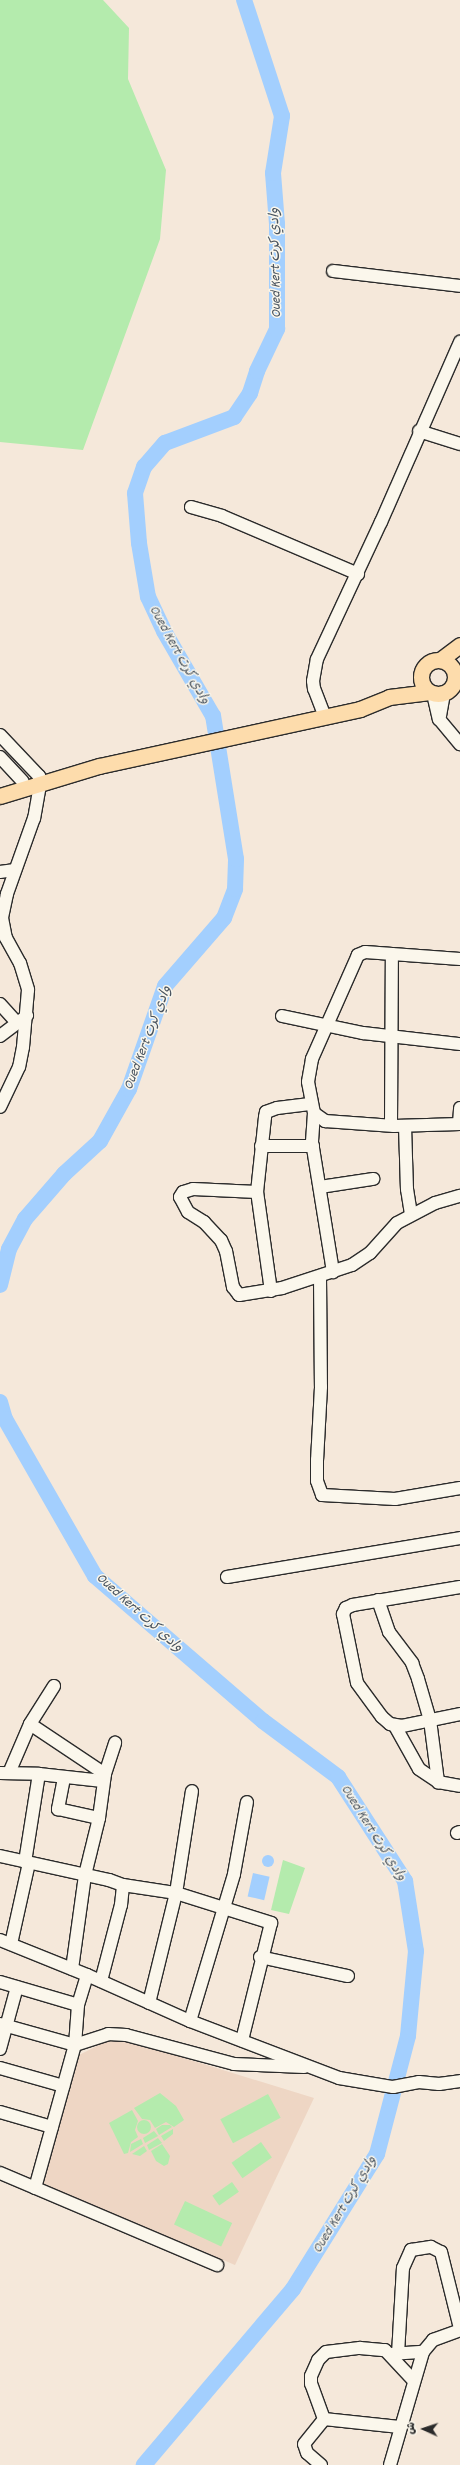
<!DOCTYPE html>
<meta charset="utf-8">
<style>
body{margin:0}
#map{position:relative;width:460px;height:2465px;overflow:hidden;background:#f5e8da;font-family:Dekko,"Playpen Sans Arabic",sans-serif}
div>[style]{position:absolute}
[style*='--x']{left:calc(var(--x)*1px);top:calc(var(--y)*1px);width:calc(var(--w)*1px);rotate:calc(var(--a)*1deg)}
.built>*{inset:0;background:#eed6c4}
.green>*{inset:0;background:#b4ebad;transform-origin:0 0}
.round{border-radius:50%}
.water>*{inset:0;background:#a3cffe;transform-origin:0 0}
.river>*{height:16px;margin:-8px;padding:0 8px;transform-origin:8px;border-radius:8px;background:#a3cffe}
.roads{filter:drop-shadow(1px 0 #2b2b2b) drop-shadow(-1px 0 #2b2b2b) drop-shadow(0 1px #2b2b2b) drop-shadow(0 -1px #2b2b2b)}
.minor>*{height:12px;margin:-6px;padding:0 6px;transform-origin:6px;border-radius:6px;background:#fbf7ec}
.major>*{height:15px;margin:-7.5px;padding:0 7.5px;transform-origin:7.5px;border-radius:7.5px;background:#fddcac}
.major>.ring{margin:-7.5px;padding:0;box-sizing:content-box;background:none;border:15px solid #fddcac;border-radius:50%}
span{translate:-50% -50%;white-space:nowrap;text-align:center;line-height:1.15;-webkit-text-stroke:3px #fbf7ec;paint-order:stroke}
.water-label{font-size:14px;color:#495460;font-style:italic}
.north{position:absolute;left:404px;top:2409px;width:40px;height:40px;-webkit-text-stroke:3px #fbf7ec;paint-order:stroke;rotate:273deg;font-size:11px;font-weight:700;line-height:16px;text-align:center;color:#2b2b2b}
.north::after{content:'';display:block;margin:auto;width:14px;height:18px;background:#2b2b2b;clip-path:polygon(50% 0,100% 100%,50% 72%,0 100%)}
</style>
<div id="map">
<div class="built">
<div style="clip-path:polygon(111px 2039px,129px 2041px,314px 2098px,235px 2265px,43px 2184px,79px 2055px)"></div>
</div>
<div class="green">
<div style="clip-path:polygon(0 0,103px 0,129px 28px,128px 79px,166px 170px,160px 239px,83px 450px,0 442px)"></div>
<div style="clip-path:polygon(283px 1860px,305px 1868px,289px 1914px,271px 1910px)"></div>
<div style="clip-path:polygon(160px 2093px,176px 2106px,184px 2120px,174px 2127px,166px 2122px,155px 2128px,150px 2120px,142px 2119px,134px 2108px)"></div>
<div style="left:268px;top:2094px;width:27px;height:54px;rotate:62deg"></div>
<div style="clip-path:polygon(132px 2110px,138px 2121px,135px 2130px,138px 2137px,131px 2142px,128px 2153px,124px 2154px,109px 2123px)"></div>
<div class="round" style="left:137px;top:2120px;width:14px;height:14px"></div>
<div style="clip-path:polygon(162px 2125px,170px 2125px,172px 2127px,159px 2135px,156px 2129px)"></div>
<div style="clip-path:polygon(173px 2129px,173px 2134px,164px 2141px,161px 2136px)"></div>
<div style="clip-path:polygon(154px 2131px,158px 2136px,145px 2143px,143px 2138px)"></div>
<div style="clip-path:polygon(158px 2138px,162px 2143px,149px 2150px,147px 2145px)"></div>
<div style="clip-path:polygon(141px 2139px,143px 2144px,130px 2152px,131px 2144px)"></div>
<div style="left:261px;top:2142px;width:19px;height:36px;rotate:55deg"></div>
<div style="clip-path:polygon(162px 2144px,170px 2156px,168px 2164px,164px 2166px,156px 2161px,151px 2151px)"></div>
<div style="clip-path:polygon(144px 2146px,147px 2151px,140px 2156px,132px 2154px)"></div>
<div style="left:232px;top:2182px;width:12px;height:24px;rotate:55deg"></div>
<div style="left:185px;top:2201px;width:52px;height:26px;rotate:25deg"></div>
</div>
<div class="water">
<div class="round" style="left:262px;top:1855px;width:12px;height:12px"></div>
<div style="left:253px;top:1873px;width:17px;height:24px;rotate:13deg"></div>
</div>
<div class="river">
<div style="--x:0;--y:1285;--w:37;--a:-76"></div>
<div style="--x:9;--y:1249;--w:34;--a:-62"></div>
<div style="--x:25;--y:1219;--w:60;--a:-49.1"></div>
<div style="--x:64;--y:1174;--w:49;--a:-42.5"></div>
<div style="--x:100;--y:1141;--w:60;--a:-60.9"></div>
<div style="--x:129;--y:1089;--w:109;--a:-70.7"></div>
<div style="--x:165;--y:986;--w:90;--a:-49.1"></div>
<div style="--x:224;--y:918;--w:31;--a:-69"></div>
<div style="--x:235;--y:889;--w:30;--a:-88"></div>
<div style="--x:236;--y:859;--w:145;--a:-99.1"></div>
<div style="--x:213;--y:716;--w:98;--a:-120"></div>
<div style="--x:164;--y:631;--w:38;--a:-115"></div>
<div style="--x:148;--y:597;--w:55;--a:-99.5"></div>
<div style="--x:139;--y:543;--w:50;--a:-94.6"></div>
<div style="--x:135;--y:493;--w:28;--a:-71"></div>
<div style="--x:144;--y:467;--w:32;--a:-49"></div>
<div style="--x:165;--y:443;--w:74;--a:-20.6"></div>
<div style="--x:234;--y:417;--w:29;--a:-56"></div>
<div style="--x:250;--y:393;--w:23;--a:-72"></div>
<div style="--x:257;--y:371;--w:47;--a:-64.5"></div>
<div style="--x:277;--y:329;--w:105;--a:-90"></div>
<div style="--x:277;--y:224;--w:51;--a:-94.5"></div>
<div style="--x:273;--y:173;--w:58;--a:-81"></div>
<div style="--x:282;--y:116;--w:122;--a:-108.1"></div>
<div style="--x:0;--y:1402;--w:18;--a:74"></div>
<div style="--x:5;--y:1419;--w:181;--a:60.2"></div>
<div style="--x:95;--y:1576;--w:222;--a:40.8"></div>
<div style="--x:263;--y:1721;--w:94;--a:36.7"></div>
<div style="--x:338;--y:1777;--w:124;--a:57.2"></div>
<div style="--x:405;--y:1881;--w:71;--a:81.1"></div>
<div style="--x:416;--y:1951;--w:85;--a:95.4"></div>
<div style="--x:408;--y:2036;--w:122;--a:104.7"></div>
<div style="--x:377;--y:2154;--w:159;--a:121.9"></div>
<div style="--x:293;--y:2289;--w:231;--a:130.3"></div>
</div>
<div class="roads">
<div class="minor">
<div style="--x:333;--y:271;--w:128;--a:6.7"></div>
<div style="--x:419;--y:431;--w:43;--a:17.6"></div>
<div style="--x:191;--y:507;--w:32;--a:16"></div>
<div style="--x:222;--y:516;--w:148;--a:23.1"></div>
<div style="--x:433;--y:694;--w:26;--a:77"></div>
<div style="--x:439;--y:719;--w:33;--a:50"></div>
<div style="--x:440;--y:716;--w:22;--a:-80"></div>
<div style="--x:325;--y:717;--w:30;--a:-111"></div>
<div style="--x:314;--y:689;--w:8;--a:-97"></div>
<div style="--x:313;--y:681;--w:22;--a:-80"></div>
<div style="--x:317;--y:659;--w:151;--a:-65"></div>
<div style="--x:381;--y:522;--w:197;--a:-66.3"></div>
<div style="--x:0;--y:735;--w:57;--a:46.4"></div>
<div style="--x:39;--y:776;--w:9;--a:84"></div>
<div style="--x:40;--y:785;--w:34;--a:100"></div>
<div style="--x:34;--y:818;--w:81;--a:109.6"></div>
<div style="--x:7;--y:894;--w:25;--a:102"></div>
<div style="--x:2;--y:918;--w:20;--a:79"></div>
<div style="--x:6;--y:938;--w:29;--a:61"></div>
<div style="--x:20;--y:963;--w:28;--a:73"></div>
<div style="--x:28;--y:990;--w:57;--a:95"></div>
<div style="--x:23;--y:1047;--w:20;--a:101"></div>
<div style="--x:19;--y:1067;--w:44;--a:115.4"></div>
<div style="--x:0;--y:757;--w:33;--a:47"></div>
<div style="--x:0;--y:872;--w:15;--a:-8"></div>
<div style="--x:460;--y:959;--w:95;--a:-175.8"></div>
<div style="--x:365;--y:952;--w:8;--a:157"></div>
<div style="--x:358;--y:955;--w:114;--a:113.9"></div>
<div style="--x:312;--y:1059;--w:23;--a:100"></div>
<div style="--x:308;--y:1082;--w:32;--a:79"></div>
<div style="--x:314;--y:1113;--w:14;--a:36"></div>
<div style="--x:325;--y:1121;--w:69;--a:4.1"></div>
<div style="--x:394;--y:1126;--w:66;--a:-1.7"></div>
<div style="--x:0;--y:1004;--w:24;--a:48"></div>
<div style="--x:282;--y:1016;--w:83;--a:11.9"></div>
<div style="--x:363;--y:1033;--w:98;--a:6.5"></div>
<div style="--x:0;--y:1036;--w:34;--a:-37"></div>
<div style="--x:314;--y:1113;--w:29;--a:94"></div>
<div style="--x:312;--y:1142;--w:132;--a:80.8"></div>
<div style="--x:459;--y:1124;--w:16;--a:-86"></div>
<div style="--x:391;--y:1125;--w:171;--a:-89.7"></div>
<div style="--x:405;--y:1126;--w:63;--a:88.2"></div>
<div style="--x:407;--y:1189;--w:26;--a:81"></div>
<div style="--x:261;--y:1146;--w:52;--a:0"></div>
<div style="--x:320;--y:1187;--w:54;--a:-8.6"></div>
<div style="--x:257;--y:1192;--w:64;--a:-177.3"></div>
<div style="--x:193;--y:1189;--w:10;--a:163"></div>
<div style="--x:183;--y:1192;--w:6;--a:121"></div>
<div style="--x:180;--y:1197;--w:17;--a:62"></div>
<div style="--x:188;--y:1212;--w:19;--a:32"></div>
<div style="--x:204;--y:1222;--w:25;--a:47"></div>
<div style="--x:221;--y:1240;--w:12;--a:66"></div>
<div style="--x:226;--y:1251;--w:37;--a:79"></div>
<div style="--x:233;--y:1287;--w:10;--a:53"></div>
<div style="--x:239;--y:1295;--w:44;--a:-9.2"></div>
<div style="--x:282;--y:1288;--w:74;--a:-18.2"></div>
<div style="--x:352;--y:1265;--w:22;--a:-34"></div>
<div style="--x:370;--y:1253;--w:40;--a:-48"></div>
<div style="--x:397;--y:1223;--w:43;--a:-27.8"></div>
<div style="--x:435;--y:1203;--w:26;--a:-16"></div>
<div style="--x:320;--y:1277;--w:110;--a:89.5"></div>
<div style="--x:321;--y:1387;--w:73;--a:93.1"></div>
<div style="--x:317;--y:1460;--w:21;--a:90"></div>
<div style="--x:317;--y:1481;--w:15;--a:70"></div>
<div style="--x:322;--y:1495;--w:73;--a:3.1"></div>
<div style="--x:395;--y:1499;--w:66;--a:-9.6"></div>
<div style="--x:271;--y:1291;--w:100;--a:-98"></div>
<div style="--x:257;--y:1192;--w:75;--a:-83.9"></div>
<div style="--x:265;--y:1117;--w:5;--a:-79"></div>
<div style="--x:266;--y:1112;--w:12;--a:-20"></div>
<div style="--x:277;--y:1108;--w:35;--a:-7"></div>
<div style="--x:227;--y:1577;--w:236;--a:-9.5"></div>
<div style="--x:460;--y:1587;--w:109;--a:170.5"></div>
<div style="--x:353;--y:1605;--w:8;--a:157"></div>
<div style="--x:346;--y:1608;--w:7;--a:117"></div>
<div style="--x:343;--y:1614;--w:70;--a:78.5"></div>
<div style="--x:357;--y:1683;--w:42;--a:53.7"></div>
<div style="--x:382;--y:1717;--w:11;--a:41"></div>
<div style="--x:390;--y:1724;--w:12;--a:9"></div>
<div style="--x:402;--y:1726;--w:59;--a:-11.7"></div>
<div style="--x:378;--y:1600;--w:34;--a:71"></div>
<div style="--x:389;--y:1632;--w:39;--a:53"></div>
<div style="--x:412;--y:1663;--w:17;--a:69"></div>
<div style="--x:418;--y:1679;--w:43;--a:73.7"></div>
<div style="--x:430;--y:1720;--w:63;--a:82.6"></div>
<div style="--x:30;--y:1724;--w:90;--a:33.7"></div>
<div style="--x:395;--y:1726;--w:49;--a:60.8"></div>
<div style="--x:419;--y:1769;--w:23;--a:34"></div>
<div style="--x:438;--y:1782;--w:22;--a:10"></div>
<div style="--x:0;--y:1773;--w:39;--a:1"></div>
<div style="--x:39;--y:1774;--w:64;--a:6.2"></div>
<div style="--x:9;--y:1773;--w:53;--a:-66.8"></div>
<div style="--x:30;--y:1724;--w:45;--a:-57.7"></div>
<div style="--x:64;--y:1778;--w:32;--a:101"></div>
<div style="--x:58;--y:1809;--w:42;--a:12.4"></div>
<div style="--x:457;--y:1833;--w:3;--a:-18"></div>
<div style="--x:0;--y:1856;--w:112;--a:12.4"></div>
<div style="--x:109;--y:1880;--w:15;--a:20"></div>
<div style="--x:123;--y:1885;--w:54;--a:8.6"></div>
<div style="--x:176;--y:1893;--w:100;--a:17.5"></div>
<div style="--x:271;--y:1923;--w:121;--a:103.9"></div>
<div style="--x:25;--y:1862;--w:89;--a:-81"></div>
<div style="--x:0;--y:1940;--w:94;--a:21.9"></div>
<div style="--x:87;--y:1975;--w:113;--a:24.1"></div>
<div style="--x:190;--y:2021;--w:160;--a:20.9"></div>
<div style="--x:339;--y:2078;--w:55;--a:9.5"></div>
<div style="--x:393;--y:2087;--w:26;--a:-11"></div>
<div style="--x:419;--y:2082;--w:20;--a:6"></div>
<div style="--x:439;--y:2084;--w:21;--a:-8"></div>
<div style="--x:11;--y:1944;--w:83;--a:-77.5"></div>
<div style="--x:260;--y:1957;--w:90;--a:12.2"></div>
<div style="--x:72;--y:1969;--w:95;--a:-82.1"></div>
<div style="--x:85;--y:1875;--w:59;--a:-76.2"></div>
<div style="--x:99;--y:1818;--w:44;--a:-82.2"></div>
<div style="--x:105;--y:1774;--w:33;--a:-72"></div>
<div style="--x:101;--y:1981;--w:79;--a:-75.3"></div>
<div style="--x:121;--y:1905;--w:20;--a:-84"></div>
<div style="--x:0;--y:1982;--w:81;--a:16.4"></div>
<div style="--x:149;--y:2003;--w:113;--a:-76.2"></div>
<div style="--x:176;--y:1893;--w:103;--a:-81.1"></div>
<div style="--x:190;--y:2021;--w:153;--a:-73.3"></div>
<div style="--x:234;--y:1874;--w:73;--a:-79.8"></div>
<div style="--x:0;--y:2024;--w:78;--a:15.6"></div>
<div style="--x:75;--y:2045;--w:35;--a:-18"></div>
<div style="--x:108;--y:2034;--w:18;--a:3"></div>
<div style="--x:126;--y:2035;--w:112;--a:15"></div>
<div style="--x:234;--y:2064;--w:70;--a:2.5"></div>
<div style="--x:0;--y:2049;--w:64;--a:-74.7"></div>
<div style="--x:0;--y:2068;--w:66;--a:15.9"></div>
<div style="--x:0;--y:2112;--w:54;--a:16.1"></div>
<div style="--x:0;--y:2173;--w:236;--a:23"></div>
<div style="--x:35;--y:2188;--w:148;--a:-74.4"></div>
<div style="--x:75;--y:2045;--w:40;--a:-85.7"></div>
<div style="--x:78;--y:2005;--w:31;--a:-73"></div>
<div style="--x:391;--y:2354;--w:32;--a:-4"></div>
<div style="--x:398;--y:2354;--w:86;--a:-86.7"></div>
<div style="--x:403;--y:2268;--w:20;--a:-66"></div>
<div style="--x:411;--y:2250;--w:20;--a:-9"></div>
<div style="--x:431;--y:2247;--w:11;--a:27"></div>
<div style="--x:441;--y:2252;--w:78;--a:76"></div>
<div style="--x:324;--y:2419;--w:37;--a:-110"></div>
<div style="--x:311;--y:2384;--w:8;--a:-90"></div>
<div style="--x:311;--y:2376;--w:17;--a:-66"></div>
<div style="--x:318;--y:2360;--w:11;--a:-45"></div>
<div style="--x:326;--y:2352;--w:34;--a:-7"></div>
<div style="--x:360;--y:2348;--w:25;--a:5"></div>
<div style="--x:385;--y:2350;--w:42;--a:46.9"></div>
<div style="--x:321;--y:2465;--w:18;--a:-139"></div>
<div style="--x:307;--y:2453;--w:9;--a:-108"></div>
<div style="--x:304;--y:2444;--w:32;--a:-51"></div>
<div style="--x:324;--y:2419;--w:76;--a:6"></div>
<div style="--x:390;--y:2465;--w:118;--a:-73.7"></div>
<div style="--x:423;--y:2352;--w:16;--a:-50"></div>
<div style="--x:433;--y:2340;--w:29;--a:-20"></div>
</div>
<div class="major">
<div class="ring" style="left:421px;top:660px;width:19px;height:19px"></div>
<div style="--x:440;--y:660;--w:25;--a:-37"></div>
<div style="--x:0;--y:796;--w:103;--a:-16.9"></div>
<div style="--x:99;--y:766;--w:267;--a:-12.3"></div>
<div style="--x:360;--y:709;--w:31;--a:-22"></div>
<div style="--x:389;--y:697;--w:39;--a:-7"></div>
</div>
</div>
<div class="water-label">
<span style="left:276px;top:263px;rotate:-91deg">Oued Kert وادي كرت</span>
<span style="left:179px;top:655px;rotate:61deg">Oued Kert وادي كرت</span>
<span style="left:148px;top:1038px;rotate:-69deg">Oued Kert وادي كرت</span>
<span style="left:139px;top:1613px;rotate:42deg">Oued Kert وادي كرت</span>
<span style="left:373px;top:1833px;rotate:58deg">Oued Kert وادي كرت</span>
<span style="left:345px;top:2205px;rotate:-59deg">Oued Kert وادي كرت</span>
</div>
<div class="north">ش</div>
</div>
